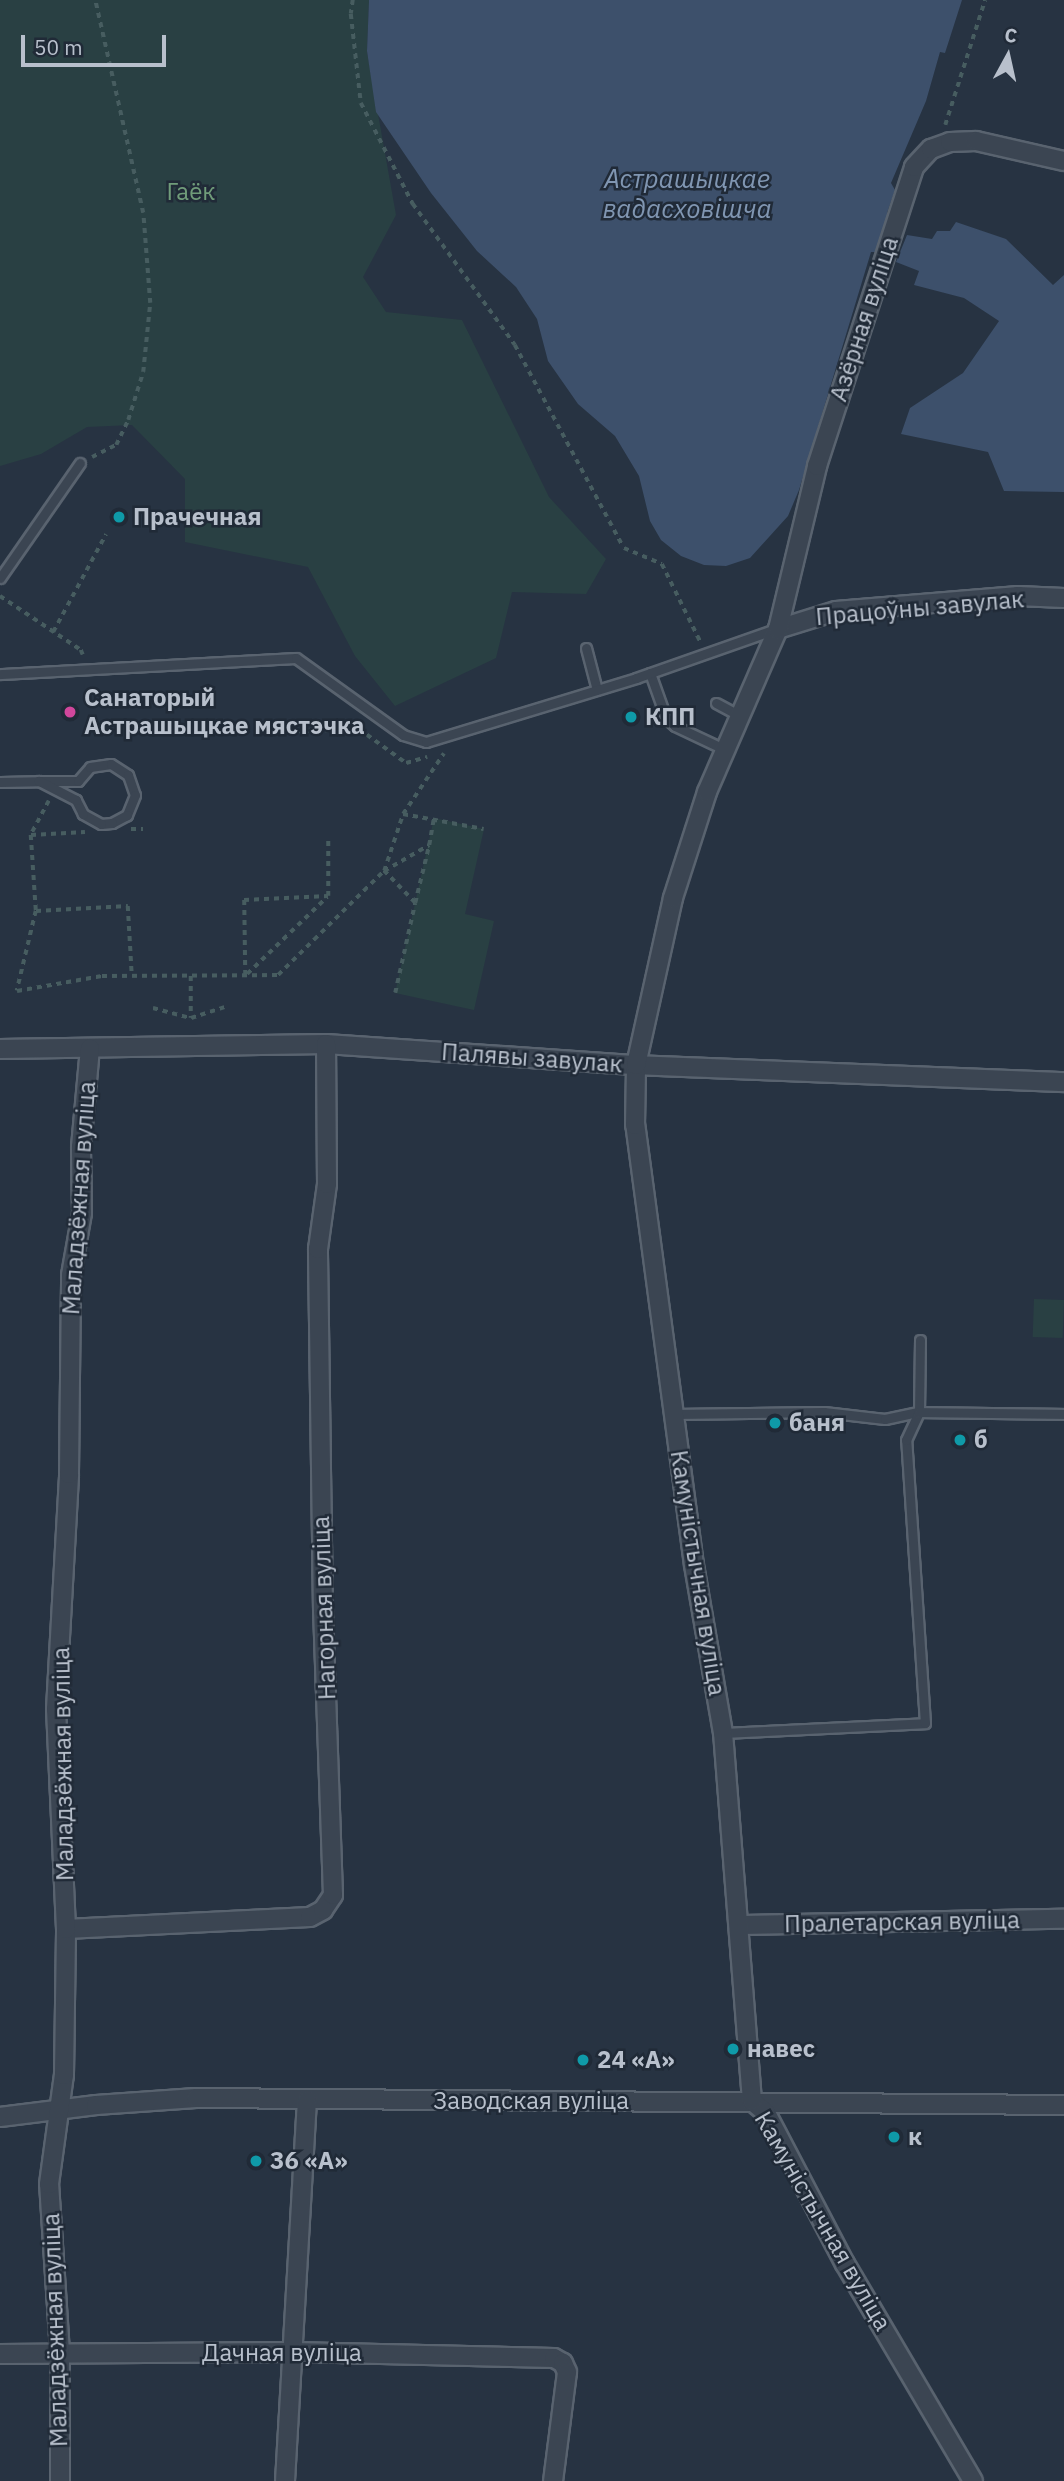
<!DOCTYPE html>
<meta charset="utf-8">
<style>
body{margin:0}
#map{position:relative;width:1064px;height:2481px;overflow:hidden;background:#273342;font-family:"IBM Plex Sans",sans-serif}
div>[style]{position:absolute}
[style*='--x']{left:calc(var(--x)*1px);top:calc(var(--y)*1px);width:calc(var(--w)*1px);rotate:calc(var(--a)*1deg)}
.green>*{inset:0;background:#294043;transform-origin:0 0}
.water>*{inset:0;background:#3d506b}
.path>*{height:3.5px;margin-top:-1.75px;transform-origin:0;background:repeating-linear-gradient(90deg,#475d60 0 5px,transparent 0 10px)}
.roads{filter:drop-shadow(2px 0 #59636f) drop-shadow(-2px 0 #59636f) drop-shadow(0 2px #59636f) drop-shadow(0 -2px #59636f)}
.service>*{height:9px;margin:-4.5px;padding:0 4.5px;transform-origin:4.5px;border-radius:4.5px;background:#3b4552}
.minor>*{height:18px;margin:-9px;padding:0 9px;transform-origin:9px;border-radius:9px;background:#3b4552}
.dots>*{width:19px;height:19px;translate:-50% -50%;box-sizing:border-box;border:4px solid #202a37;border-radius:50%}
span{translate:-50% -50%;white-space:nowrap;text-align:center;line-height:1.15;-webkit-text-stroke:5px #202a37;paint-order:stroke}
.park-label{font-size:24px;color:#709c7a}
.street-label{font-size:24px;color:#b8c0cc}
.poi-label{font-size:24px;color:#b8c0cc;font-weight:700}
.left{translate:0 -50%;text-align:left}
.water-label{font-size:26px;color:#8096b2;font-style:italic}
.north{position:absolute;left:973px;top:21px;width:70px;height:70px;-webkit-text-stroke:5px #202a37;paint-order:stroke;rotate:8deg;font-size:19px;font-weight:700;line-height:28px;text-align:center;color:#b8c0cc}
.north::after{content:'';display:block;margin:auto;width:24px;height:32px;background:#b8c0cc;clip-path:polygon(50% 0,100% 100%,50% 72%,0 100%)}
.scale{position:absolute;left:21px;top:35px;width:145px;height:32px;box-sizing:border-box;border:4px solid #b8c0cc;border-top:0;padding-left:9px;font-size:21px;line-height:24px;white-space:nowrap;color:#b8c0cc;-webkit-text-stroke:5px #202a37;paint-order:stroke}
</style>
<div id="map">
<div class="green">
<div style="clip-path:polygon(0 0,369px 0,367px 52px,396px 215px,363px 277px,386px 312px,462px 320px,549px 497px,606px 559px,586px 594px,512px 592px,496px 658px,395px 706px,355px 656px,308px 567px,185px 542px,185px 479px,132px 425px,87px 427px,41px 454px,0 466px)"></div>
<div style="clip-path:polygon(434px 818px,484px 829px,465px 914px,494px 921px,474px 1010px,395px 993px)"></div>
<div style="left:1034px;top:1299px;width:30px;height:38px;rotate:2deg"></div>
</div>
<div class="water">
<div style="clip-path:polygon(369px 0,962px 0,945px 53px,940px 52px,926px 101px,891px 183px,895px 190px,887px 213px,890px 215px,875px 252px,871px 252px,799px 490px,788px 516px,750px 558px,726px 566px,704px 565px,681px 556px,661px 540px,650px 521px,639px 476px,615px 436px,578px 404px,548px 361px,537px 319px,516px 287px,477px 251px,431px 193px,376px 112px,367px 51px)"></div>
<div style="clip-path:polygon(956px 222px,1006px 239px,1053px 285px,1064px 275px,1064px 492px,1004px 491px,988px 452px,901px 434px,910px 408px,963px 373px,999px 321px,964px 298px,914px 285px,919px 271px,896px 262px,907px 235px,932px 239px,937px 231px,950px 231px)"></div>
</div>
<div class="path">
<div style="--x:353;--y:0;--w:14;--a:98"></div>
<div style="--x:351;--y:14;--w:90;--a:83.6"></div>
<div style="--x:361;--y:103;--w:114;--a:62.8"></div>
<div style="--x:413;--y:204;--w:174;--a:54.1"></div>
<div style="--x:515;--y:345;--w:230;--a:61.8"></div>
<div style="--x:624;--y:548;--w:41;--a:22.8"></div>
<div style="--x:662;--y:564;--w:88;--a:63.7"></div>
<div style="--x:945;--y:125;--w:131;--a:-72.3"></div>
<div style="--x:92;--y:457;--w:27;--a:-27"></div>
<div style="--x:116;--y:445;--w:28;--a:-64"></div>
<div style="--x:128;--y:420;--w:50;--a:-72.6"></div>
<div style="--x:143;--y:372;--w:69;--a:-84.2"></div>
<div style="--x:150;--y:303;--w:90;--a:-94.4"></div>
<div style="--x:143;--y:213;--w:218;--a:-102.7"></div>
<div style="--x:0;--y:596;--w:97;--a:33.7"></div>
<div style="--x:81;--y:650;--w:5;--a:68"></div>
<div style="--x:53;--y:632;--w:111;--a:-61.6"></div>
<div style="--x:275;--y:732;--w:84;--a:-2"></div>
<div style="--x:359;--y:729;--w:58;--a:35.9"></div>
<div style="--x:406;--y:763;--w:22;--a:-16"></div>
<div style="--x:49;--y:801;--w:38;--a:118"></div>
<div style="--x:31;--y:835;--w:76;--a:86.2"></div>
<div style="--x:36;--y:911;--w:82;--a:103.4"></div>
<div style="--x:17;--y:991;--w:86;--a:-10"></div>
<div style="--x:102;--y:976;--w:176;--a:-0.3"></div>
<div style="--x:278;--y:975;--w:148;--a:-44.5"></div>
<div style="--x:384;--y:871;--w:60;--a:-71.6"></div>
<div style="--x:403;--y:814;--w:73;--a:-56.1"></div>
<div style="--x:403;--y:814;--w:82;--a:10.5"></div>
<div style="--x:131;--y:829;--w:12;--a:0"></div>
<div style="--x:31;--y:835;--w:54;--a:-3.2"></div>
<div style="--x:415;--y:903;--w:60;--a:-76.4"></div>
<div style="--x:36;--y:911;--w:92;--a:-3.1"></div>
<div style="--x:128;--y:906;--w:70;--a:86.7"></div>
<div style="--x:247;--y:974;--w:111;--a:-43.9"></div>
<div style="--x:245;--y:975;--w:75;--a:-90.8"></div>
<div style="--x:244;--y:900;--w:84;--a:-2.7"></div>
<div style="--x:328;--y:896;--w:57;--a:-90"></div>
<div style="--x:191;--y:976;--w:42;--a:90"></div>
<div style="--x:395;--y:993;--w:92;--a:-77.5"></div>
<div style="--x:415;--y:903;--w:45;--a:-134.1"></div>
<div style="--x:384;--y:871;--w:52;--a:-30"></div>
<div style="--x:429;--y:845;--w:27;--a:-80"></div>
<div style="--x:153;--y:1008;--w:39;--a:15"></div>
<div style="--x:191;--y:1018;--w:35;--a:-18"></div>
</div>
<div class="roads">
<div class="service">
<div style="--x:0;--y:578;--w:140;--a:-55.2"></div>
<div style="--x:586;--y:648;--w:43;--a:75.3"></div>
<div style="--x:650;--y:673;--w:48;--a:70.4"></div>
<div style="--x:666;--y:718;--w:12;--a:42"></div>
<div style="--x:675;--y:726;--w:56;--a:25.2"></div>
<div style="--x:0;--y:674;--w:296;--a:-3.1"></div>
<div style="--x:296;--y:658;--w:132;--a:35.7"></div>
<div style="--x:403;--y:735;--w:24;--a:17"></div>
<div style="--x:426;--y:742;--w:220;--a:-16.9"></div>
<div style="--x:636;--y:678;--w:148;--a:-19.3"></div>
<div style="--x:716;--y:703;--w:27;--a:28"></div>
<div style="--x:0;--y:782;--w:39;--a:-1"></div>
<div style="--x:39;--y:781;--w:39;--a:0"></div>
<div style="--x:78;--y:781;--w:18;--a:-49"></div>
<div style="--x:90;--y:767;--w:21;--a:-8"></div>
<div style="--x:111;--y:764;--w:20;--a:33"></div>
<div style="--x:128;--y:775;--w:21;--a:71"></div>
<div style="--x:135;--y:795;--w:22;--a:112"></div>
<div style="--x:127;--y:815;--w:17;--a:152"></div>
<div style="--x:112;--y:823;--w:11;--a:175"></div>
<div style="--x:101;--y:824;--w:21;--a:-151"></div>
<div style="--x:83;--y:814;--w:16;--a:-117"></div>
<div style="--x:76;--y:800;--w:42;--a:-152.8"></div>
<div style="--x:674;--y:1414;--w:150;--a:-0.8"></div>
<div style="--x:824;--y:1412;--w:61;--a:6.5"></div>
<div style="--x:885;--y:1419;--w:35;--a:-12"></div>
<div style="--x:919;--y:1412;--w:72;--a:-89.2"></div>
<div style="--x:723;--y:1733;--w:202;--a:-2.8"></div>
<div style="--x:925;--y:1723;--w:284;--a:-93.8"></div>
<div style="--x:906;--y:1440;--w:31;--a:-65"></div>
<div style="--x:919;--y:1412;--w:145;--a:0.8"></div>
</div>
<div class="minor">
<div style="--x:778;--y:629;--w:61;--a:-17.2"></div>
<div style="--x:836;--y:611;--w:183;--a:-4.7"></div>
<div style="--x:1018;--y:596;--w:46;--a:2.5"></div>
<div style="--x:0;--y:1049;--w:326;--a:-0.9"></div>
<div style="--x:326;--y:1044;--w:311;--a:3.9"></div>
<div style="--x:636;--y:1065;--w:428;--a:2.3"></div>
<div style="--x:739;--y:1925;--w:325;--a:-1.1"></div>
<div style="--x:66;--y:1929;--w:244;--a:-2.8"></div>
<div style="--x:310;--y:1917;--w:15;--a:-28"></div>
<div style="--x:323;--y:1910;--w:18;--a:-56"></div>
<div style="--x:333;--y:1895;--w:284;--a:-92"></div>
<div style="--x:323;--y:1611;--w:362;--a:-90.8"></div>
<div style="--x:318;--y:1249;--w:66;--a:-82.1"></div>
<div style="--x:327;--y:1184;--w:140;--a:-90.4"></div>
<div style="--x:0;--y:2117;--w:97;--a:-7.1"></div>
<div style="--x:96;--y:2105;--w:100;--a:-4"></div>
<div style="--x:196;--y:2098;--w:868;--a:0.46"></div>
<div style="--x:0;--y:2354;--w:292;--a:-0.4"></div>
<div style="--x:292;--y:2352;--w:262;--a:1.3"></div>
<div style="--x:554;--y:2358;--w:10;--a:29"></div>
<div style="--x:563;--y:2363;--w:10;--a:66"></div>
<div style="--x:567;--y:2372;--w:110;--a:97.3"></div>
<div style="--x:60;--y:2481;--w:128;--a:-90"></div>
<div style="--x:60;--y:2353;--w:169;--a:-93.7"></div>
<div style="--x:49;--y:2184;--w:110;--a:-82.2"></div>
<div style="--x:64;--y:2075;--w:146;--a:-89.2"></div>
<div style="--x:66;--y:1929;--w:220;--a:-92.6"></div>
<div style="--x:56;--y:1709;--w:235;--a:-86.8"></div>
<div style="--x:69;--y:1474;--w:199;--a:-89.4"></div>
<div style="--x:71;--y:1275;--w:63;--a:-79.9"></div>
<div style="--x:82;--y:1213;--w:66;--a:-90.9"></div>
<div style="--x:81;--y:1147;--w:99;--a:-84.8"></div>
<div style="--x:285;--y:2481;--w:381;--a:-86.7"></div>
<div style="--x:973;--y:2481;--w:252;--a:-120.5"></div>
<div style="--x:845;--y:2264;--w:170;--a:-117.6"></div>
<div style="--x:766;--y:2113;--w:18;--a:-139"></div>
<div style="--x:752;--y:2101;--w:369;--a:-94.5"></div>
<div style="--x:723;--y:1733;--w:170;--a:-99.8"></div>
<div style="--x:694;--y:1565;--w:444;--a:-97.6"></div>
<div style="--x:635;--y:1125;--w:60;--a:-89"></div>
<div style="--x:636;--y:1065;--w:171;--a:-77.5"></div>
<div style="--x:673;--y:898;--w:111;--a:-72.2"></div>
<div style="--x:707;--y:792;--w:178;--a:-66.5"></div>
<div style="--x:778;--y:629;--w:168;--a:-76.5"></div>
<div style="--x:817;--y:466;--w:314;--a:-72"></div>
<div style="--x:914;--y:167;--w:25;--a:-47"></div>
<div style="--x:931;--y:149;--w:20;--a:-20"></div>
<div style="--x:950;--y:142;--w:26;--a:-2"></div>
<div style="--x:976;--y:141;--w:90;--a:12.8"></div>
</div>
</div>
<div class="dots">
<div style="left:119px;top:517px;background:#0f9aa8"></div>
<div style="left:70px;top:712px;background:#d1479c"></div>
<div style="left:631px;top:717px;background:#0f9aa8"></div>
<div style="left:775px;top:1423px;background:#0f9aa8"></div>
<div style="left:960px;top:1440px;background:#0f9aa8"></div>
<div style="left:733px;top:2049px;background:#0f9aa8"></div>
<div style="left:583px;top:2060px;background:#0f9aa8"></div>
<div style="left:894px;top:2137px;background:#0f9aa8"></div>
<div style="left:256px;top:2161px;background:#0f9aa8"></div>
</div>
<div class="park-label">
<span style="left:191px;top:192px">Гаёк</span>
</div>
<div class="street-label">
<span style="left:864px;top:319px;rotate:-72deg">Азёрная вуліца</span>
<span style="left:920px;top:608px;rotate:-5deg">Працоўны завулак</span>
<span style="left:532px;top:1058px;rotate:4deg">Палявы завулак</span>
<span style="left:79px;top:1198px;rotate:-86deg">Маладзёжная вуліца</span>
<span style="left:698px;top:1573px;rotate:81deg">Камуністычная вуліца</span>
<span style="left:324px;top:1608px;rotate:-92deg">Нагорная вуліца</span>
<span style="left:63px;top:1764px;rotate:-91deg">Маладзёжная вуліца</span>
<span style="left:902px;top:1922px;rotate:-1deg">Пралетарская вуліца</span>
<span style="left:531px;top:2101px">Заводская вуліца</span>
<span style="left:823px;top:2221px;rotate:60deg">Камуністычная вуліца</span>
<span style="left:55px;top:2330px;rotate:-92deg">Маладзёжная вуліца</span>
<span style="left:282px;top:2353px">Дачная вуліца</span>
</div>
<div class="poi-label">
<span class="left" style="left:133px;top:517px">Прачечная</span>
<span class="left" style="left:84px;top:712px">Санаторый<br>Астрашыцкае мястэчка</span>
<span class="left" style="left:645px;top:717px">КПП</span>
<span class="left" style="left:789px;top:1423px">баня</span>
<span class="left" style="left:974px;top:1440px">б</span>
<span class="left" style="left:747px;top:2049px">навес</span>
<span class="left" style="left:597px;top:2060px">24 «А»</span>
<span class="left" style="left:908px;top:2137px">к</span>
<span class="left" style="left:270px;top:2161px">36 «А»</span>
</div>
<div class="water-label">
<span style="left:687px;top:194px">Астрашыцкае<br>вадасховішча</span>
</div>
<div class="north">С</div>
<div class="scale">50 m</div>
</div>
